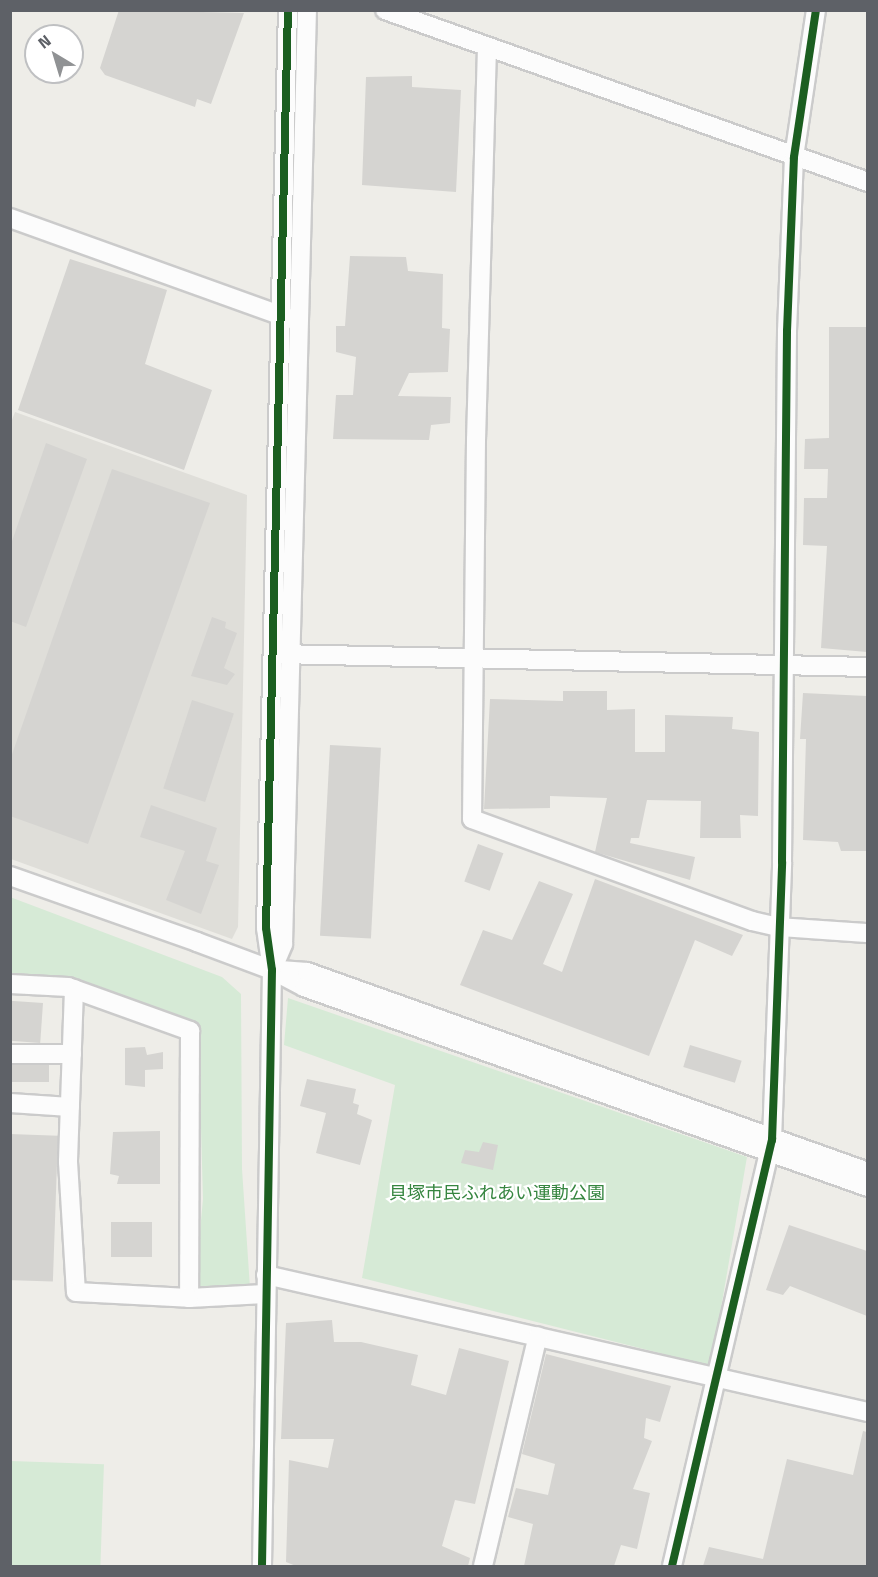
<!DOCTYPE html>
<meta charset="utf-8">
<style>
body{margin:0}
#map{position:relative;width:878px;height:1577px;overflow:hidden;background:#eeede8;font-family:"Titillium Web","Noto Sans JP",sans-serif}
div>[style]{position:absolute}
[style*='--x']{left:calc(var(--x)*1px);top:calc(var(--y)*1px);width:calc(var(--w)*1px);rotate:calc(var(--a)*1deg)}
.industrial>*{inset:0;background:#dfded9}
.green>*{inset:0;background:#d6ead6;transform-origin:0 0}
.building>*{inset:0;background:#d5d4d1;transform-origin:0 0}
.roads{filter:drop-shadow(2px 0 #cbcbcb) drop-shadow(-2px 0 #cbcbcb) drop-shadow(0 2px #cbcbcb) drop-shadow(0 -2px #cbcbcb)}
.minor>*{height:18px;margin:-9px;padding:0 9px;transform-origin:9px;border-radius:9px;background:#fcfcfc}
.cycleway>*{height:8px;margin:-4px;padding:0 4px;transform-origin:4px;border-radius:4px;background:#1b5e20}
span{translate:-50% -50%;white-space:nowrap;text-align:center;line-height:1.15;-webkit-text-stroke:4.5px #fff;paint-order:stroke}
.park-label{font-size:18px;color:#368640}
.frame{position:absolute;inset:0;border:12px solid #5e6167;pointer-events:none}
.north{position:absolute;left:24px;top:24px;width:60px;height:60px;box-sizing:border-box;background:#fff;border:2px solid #bfc0c2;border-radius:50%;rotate:322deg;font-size:16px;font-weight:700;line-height:24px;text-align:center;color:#5e6167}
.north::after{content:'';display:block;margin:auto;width:21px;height:27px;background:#909294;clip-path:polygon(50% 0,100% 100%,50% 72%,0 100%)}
</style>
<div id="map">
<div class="industrial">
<div style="clip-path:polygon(15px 412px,247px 495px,238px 927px,232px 939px,11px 859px,10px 425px)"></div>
</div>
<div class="green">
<div style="clip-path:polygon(10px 897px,222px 977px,241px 994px,242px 1169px,250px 1288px,200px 1286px,196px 1275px,203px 1199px,198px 1023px,62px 976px,11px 973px)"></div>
<div style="clip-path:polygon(288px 998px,747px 1157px,711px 1366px,362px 1278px,395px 1085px,284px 1045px)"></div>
<div style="left:11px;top:1461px;width:93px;height:105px;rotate:2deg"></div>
</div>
<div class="building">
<div style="clip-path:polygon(119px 10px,244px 13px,211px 104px,197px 99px,195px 107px,105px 75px,100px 68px)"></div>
<div style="clip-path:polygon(412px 76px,412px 87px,461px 90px,456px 192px,362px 185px,366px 77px)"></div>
<div style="clip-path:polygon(350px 256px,406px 257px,408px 271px,443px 274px,442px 328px,450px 329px,448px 372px,409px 373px,398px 396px,451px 397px,450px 423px,431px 425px,429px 440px,333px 439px,336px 395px,353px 395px,356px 357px,336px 352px,336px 326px,345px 326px)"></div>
<div style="clip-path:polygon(70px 259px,167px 290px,145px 364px,212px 390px,184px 470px,18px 410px)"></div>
<div style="clip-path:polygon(829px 327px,867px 327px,867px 652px,821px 648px,827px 546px,803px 545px,804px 498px,827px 498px,828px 469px,804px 469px,805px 439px,829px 438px)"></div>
<div style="clip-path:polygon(46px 443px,87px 459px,26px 627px,10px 621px,10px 547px)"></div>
<div style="clip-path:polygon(112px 469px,210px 503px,88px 844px,10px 816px,10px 760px)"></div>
<div style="clip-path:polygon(212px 617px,226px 622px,225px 628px,237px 633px,224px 668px,235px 674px,227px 685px,191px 676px)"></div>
<div style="clip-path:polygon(563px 691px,607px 691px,607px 710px,635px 709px,635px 752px,665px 752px,665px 715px,733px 717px,732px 729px,759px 732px,758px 816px,740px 815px,741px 838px,700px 838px,701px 801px,647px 800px,639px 838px,631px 838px,630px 843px,695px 857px,690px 880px,595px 852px,607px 798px,550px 796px,550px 808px,484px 809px,490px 699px,563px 701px)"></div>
<div style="clip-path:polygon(803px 693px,867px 696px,867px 851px,841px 851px,838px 842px,803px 840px,806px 739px,800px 739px)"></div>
<div style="left:192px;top:700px;width:44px;height:93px;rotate:18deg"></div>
<div style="left:330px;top:745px;width:51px;height:191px;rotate:3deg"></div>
<div style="clip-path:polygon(151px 805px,217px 828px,206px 861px,219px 865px,201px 914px,166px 900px,185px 851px,140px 837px)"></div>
<div style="left:478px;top:844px;width:27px;height:40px;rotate:20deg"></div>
<div style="clip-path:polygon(595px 879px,743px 935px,732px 956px,695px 940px,649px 1056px,460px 985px,483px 930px,512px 940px,539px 881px,573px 894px,543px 964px,562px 972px)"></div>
<div style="left:43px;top:1003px;width:40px;height:33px;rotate:94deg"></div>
<div style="left:690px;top:1045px;width:54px;height:23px;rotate:17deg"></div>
<div style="clip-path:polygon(145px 1047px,147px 1055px,163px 1052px,163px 1069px,145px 1070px,145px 1087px,125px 1085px,125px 1048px)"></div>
<div style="left:10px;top:1065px;width:39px;height:17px"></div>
<div style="clip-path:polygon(307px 1079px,356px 1089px,353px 1103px,359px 1105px,357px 1114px,372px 1120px,360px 1165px,316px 1153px,326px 1113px,300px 1106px)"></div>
<div style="clip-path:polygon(160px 1131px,160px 1184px,117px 1184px,119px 1176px,110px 1174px,113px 1132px)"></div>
<div style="left:10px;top:1134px;width:48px;height:146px;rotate:2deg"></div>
<div style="clip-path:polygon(483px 1142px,498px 1145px,493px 1170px,461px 1163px,465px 1150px,479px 1152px)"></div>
<div style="left:111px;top:1222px;width:41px;height:35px"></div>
<div style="clip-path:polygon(789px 1225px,867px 1251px,867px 1316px,790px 1286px,783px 1295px,766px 1290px)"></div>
<div style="clip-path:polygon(332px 1320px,334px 1342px,361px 1342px,418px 1355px,411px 1385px,446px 1395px,459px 1348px,509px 1361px,475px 1504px,455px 1500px,442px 1546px,470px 1558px,468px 1566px,296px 1566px,286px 1562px,289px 1460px,328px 1468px,334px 1439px,281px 1439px,286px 1323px)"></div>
<div style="clip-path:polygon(546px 1354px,671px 1386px,660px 1422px,646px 1418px,644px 1438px,652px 1441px,633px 1489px,650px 1493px,637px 1549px,621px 1545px,614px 1566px,524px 1566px,533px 1524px,508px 1517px,516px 1488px,548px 1495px,555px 1464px,522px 1454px)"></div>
<div style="clip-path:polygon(863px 1431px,867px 1432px,867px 1566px,703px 1566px,709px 1547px,763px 1559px,787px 1459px,853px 1475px)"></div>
</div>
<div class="roads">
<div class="minor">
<div style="--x:385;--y:10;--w:513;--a:19.6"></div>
<div style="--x:487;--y:47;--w:393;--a:91.6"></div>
<div style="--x:476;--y:440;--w:379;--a:90.6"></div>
<div style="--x:472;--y:819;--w:298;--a:20"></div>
<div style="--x:752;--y:921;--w:28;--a:13"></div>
<div style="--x:779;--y:927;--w:89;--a:3.9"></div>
<div style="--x:10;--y:218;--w:299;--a:19.8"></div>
<div style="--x:278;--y:654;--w:590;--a:1.26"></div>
<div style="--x:10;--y:876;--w:198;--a:19.4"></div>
<div style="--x:197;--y:942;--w:80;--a:20.5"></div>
<div style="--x:272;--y:970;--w:36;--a:28"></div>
<div style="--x:304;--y:987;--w:598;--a:19.53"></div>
<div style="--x:273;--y:968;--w:26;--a:-67"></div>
<div style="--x:283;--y:944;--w:934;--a:-88.53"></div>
<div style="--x:280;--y:970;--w:27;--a:4"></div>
<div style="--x:307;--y:972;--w:596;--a:19.62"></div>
<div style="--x:10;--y:984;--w:58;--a:3"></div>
<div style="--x:68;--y:987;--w:130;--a:19.8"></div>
<div style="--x:190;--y:1031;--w:267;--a:90.2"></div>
<div style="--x:189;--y:1298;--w:76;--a:-3"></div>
<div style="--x:74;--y:989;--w:173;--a:92"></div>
<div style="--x:68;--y:1162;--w:130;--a:86.5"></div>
<div style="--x:76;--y:1292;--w:113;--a:3"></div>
<div style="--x:10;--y:1054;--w:62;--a:0"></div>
<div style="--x:10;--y:1103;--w:60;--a:3.8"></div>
<div style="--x:266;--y:1275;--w:617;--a:12.82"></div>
<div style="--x:262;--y:1566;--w:596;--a:-89.04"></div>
<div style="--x:272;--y:970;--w:42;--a:-98.1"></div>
<div style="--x:266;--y:928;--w:918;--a:-88.63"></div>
<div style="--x:483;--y:1566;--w:236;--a:-76.6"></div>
<div style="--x:672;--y:1566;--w:438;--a:-76.8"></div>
<div style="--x:772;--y:1140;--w:278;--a:-87.9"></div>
<div style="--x:782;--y:862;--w:531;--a:-89.46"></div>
<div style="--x:787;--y:331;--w:174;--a:-87.7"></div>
<div style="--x:794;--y:157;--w:149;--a:-81.5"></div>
</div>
</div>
<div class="cycleway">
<div style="--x:262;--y:1566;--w:596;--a:-89.04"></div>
<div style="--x:272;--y:970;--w:42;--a:-98.1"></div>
<div style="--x:266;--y:928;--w:918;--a:-88.63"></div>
<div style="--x:672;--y:1566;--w:438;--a:-76.8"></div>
<div style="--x:772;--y:1140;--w:278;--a:-87.9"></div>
<div style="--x:782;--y:862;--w:531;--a:-89.46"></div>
<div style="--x:787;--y:331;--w:174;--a:-87.7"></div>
<div style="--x:794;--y:157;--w:149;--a:-81.5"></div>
</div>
<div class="park-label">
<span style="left:497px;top:1193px">貝塚市民ふれあい運動公園</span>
</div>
<div class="frame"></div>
<div class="north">N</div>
</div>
